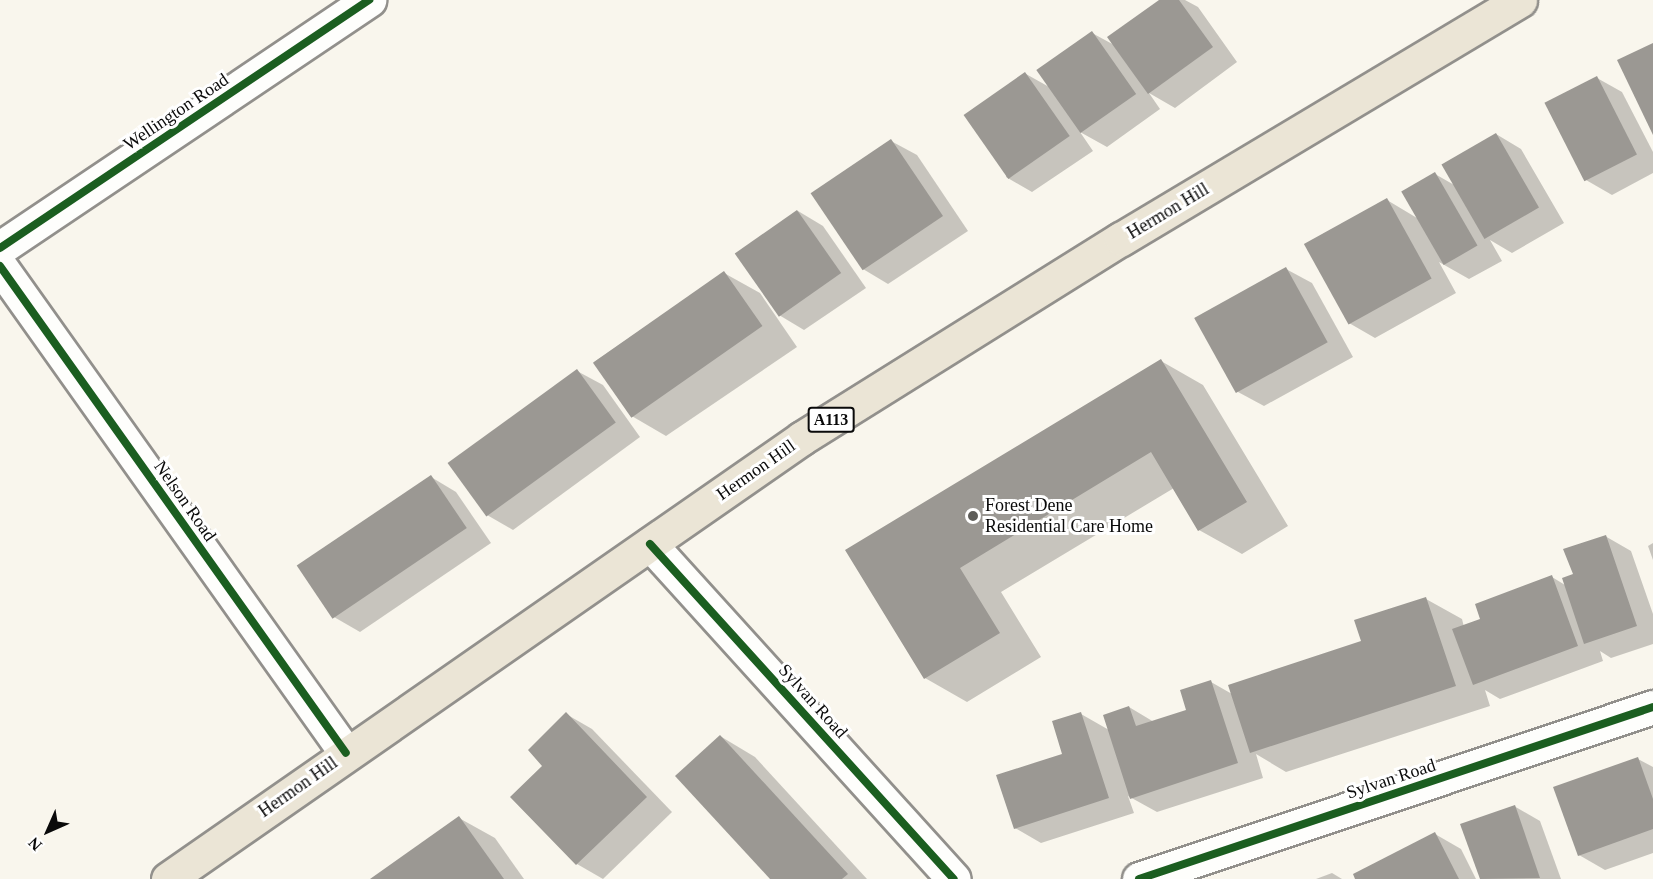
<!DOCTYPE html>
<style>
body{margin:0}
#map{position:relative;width:1653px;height:879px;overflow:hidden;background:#f9f6ed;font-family:Georgia,serif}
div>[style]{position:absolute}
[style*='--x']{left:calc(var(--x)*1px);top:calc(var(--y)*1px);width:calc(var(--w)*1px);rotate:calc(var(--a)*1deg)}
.shadow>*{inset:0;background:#0003}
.building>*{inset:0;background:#9b9893;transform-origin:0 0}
.roads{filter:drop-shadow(2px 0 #92908c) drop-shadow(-2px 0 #92908c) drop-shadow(0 2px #92908c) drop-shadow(0 -2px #92908c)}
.minor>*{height:33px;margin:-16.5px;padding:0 16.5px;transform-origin:16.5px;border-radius:16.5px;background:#fefefc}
.major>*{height:33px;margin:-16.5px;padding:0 16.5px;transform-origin:16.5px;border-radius:16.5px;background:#ebe5d6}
.cycleway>*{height:8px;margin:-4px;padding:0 4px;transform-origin:4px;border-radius:4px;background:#1b5e20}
.dots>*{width:16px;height:16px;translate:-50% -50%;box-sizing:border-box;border:3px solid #fff;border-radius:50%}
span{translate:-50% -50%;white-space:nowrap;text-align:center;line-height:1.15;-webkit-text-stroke:6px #fff;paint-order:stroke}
.shield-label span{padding:2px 4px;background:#fff;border:2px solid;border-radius:4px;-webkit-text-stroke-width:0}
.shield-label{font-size:16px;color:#0a0a0a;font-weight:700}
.street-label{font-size:18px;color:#0a0a0a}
.poi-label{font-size:18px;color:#0a0a0a}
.left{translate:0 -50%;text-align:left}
.north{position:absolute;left:18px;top:801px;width:60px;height:60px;-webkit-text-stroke:4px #fff;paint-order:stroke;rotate:225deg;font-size:16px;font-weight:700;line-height:24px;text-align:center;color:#0a0a0a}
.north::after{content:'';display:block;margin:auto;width:21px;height:27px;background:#0a0a0a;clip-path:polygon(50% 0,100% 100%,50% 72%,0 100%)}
</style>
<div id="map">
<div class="shadow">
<div style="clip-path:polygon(1161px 0,1185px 0,1198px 7px,1237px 62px,1175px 108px,1149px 93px,1160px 109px,1107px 147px,1080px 132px,1093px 151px,1032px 192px,1006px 177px,1026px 74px,1051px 88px,1092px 33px,1116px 46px)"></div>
<div style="clip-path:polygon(1597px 78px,1622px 92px,1653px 152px,1653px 173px,1612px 195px,1586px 180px)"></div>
<div style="clip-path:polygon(1496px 134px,1521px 149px,1564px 223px,1512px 253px,1490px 240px,1502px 261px,1469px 279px,1439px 262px,1456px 293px,1375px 338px,1349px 323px,1306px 246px,1387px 200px,1417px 218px,1435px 174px,1456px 186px)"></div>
<div style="clip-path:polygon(891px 141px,917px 155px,968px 231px,888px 284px,863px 269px)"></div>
<div style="clip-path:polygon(798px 211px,823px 226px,866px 288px,804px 330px,779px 315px)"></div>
<div style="clip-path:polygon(1286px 269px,1312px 283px,1353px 357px,1264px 406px,1238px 392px)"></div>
<div style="clip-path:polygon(724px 273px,760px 293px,797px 347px,666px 436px,630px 415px,594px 362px)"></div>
<div style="clip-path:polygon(1161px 361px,1203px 385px,1288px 526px,1242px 554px,1199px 530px,1174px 488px,1001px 592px,1041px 657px,967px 702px,925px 678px,847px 550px)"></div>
<div style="clip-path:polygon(577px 371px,603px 385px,640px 437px,513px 530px,487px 515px)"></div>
<div style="clip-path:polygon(431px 477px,456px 492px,491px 543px,360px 632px,334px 617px)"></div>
<div style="clip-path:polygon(1605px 536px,1631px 551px,1653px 614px,1653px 644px,1611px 658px,1600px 651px,1603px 661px,1500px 699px,1485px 690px,1490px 706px,1286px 772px,1256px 754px,1263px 778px,1157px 812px,1128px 796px,1134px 813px,1041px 843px,1015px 828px,1064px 755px,1081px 714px,1109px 730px,1129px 707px,1154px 722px,1188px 711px,1211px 682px,1232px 694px,1363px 642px,1426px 599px,1462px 619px,1464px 627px,1482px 620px,1552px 577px,1565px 585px)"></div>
<div style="clip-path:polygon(1653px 543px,1653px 560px,1648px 546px)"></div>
<div style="clip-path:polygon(566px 714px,592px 729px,672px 812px,603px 879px,577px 864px,545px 766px)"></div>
<div style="clip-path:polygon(720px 736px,755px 757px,867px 879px,772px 879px)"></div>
<div style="clip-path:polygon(1638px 759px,1653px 767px,1653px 853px,1605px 870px,1579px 855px)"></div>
<div style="clip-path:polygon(1514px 806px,1540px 821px,1561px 879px,1481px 879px,1462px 825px)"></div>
<div style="clip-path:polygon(459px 818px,495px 838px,524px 879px,372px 879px)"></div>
<div style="clip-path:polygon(1435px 834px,1461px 849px,1476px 879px,1357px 879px)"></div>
<div style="clip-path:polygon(1332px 873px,1342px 879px,1316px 879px)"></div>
</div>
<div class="building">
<div style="clip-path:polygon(1159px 0,1179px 0,1213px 47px,1148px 94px,1107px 37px)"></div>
<div style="left:1092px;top:31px;width:77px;height:68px;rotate:55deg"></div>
<div style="clip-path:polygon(1653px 43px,1653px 135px,1617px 60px)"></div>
<div style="left:1025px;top:72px;width:78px;height:75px;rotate:55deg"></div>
<div style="left:1597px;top:76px;width:88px;height:59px;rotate:63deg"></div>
<div style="left:1496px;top:133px;width:86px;height:63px;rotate:60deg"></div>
<div style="left:891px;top:139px;width:93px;height:97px;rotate:56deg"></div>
<div style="left:1435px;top:172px;width:85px;height:39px;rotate:60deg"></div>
<div style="left:1387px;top:198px;width:92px;height:95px;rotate:61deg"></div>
<div style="left:797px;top:210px;width:77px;height:76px;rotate:55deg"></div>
<div style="left:1286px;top:267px;width:86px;height:105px;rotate:61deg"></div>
<div style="left:724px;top:271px;width:67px;height:160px;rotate:55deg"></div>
<div style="clip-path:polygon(1161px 359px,1247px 502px,1198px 531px,1151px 452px,960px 568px,1000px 633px,924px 679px,845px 550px)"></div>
<div style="left:577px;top:369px;width:66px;height:160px;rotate:54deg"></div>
<div style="left:431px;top:475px;width:64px;height:162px;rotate:56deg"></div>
<div style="clip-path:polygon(1606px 535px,1637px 626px,1584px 644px,1562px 578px,1573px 574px,1563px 549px)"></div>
<div style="clip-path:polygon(1552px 575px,1578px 646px,1473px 685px,1452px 629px,1480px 619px,1475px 604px)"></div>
<div style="clip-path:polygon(1426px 597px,1456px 686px,1250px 753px,1228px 685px,1361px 641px,1354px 620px)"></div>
<div style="clip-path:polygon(1211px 680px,1238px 763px,1130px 799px,1103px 715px,1129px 706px,1136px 726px,1186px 710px,1180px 690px)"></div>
<div style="clip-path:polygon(566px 712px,647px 797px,576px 865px,510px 797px,542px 766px,528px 750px)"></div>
<div style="clip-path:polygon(1081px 712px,1109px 798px,1014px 829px,996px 775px,1062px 754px,1052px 721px)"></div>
<div style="clip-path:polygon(720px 735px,848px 874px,842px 879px,770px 879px,675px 776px)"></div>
<div style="clip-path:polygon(1638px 757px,1653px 799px,1653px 829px,1578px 856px,1553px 787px)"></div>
<div style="clip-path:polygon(1515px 805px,1540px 878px,1480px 879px,1460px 824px)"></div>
<div style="clip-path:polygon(459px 816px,504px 879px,370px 879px)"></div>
<div style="clip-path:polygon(1435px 832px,1459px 879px,1355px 879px,1353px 874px)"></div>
</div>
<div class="roads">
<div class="minor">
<div style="--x:0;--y:248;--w:445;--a:-33.9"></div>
<div style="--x:0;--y:266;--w:597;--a:54.61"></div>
<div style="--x:650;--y:544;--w:452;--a:47.8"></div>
<div style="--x:1139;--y:879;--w:542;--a:-18.5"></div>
</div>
<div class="major">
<div style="--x:168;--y:879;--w:772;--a:-34.82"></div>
<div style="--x:802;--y:438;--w:376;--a:-32"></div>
<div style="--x:1121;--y:239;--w:465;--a:-30.9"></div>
</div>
</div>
<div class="cycleway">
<div style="--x:0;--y:248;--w:445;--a:-33.9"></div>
<div style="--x:0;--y:266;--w:597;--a:54.61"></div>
<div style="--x:650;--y:544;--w:452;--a:47.8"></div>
<div style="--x:1139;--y:879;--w:542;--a:-18.5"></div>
</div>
<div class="dots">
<div style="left:973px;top:516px;background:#5e5d59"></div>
</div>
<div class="shield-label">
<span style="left:831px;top:420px">A113</span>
</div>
<div class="street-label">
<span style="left:176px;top:112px;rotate:-34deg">Wellington Road</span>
<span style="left:1168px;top:211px;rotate:-31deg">Hermon Hill</span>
<span style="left:756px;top:470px;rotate:-35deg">Hermon Hill</span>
<span style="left:185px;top:501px;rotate:55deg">Nelson Road</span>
<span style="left:813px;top:701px;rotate:48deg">Sylvan Road</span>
<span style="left:1391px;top:779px;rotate:-18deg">Sylvan Road</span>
<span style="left:298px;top:787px;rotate:-35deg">Hermon Hill</span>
</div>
<div class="poi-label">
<span class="left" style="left:985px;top:516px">Forest Dene<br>Residential Care Home</span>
</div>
<div class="north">N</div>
</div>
